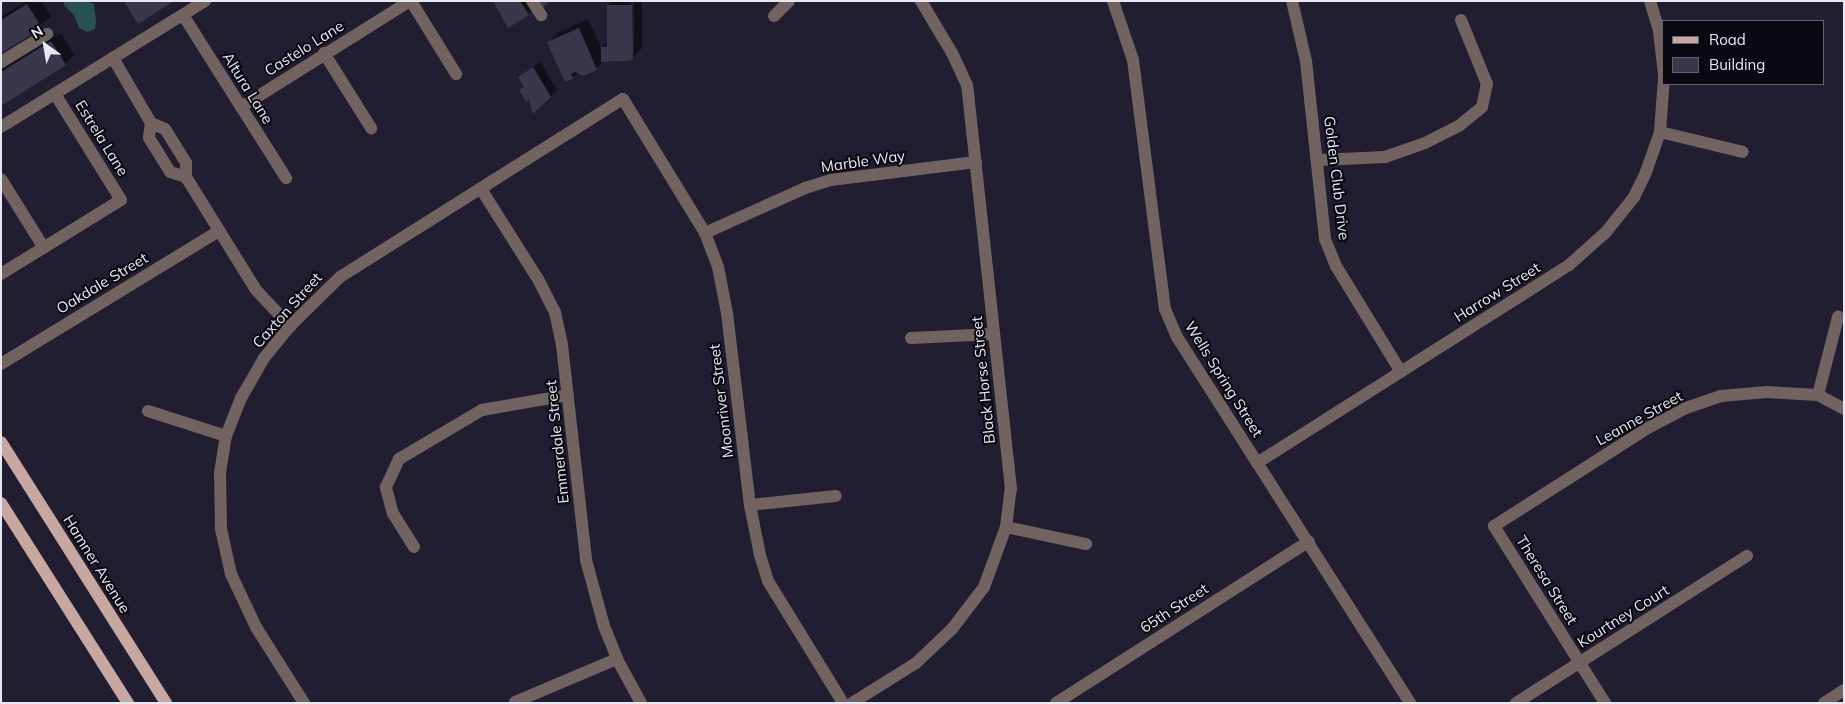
<!DOCTYPE html>
<style>
body{margin:0}
#map{position:relative;width:1845px;height:704px;overflow:hidden;background:#201e30;font-family:Mulish,sans-serif}
div>[style]{position:absolute}
[style*='--x']{left:calc(var(--x)*1px);top:calc(var(--y)*1px);width:calc(var(--w)*1px);rotate:calc(var(--a)*1deg)}
.water>*{inset:0;background:#285154}
.shadow>*{inset:0;background:#0007}
.building>*{inset:0;background:#39374c}
.minor>*{height:12px;margin:-6px;padding:0 6px;transform-origin:6px;border-radius:6px;background:#736360}
.major>*{height:12px;margin:-6px;padding:0 6px;transform-origin:6px;border-radius:6px;background:#c7a7a0}
span{translate:-50% -50%;white-space:nowrap;text-align:center;line-height:1.15;-webkit-text-stroke:4px #0a0911;paint-order:stroke}
.street-label{font-size:15px;color:#e8e7f4}
.frame{position:absolute;inset:0;border:2px solid #e8e7f4;pointer-events:none}
.legend{position:absolute;left:1662px;top:20px;width:162px;height:65px;box-sizing:border-box;background:#0a0911;border:1px solid #63626c;margin:0;padding:6px 9px;list-style:none;font-size:15px;color:#e8e7f4}
.legend li{display:flex;align-items:center;gap:10px;height:25px}
.legend b{width:25px;border:1px solid #63626c}
.north{position:absolute;left:20px;top:20px;width:50px;height:50px;-webkit-text-stroke:4px #0a0911;paint-order:stroke;rotate:328deg;font-size:14px;font-weight:700;line-height:20px;text-align:center;color:#e8e7f4}
.north::after{content:'';display:block;margin:auto;width:18px;height:22px;background:#e8e7f4;clip-path:polygon(50% 0,100% 100%,50% 72%,0 100%)}
</style>
<div id="map">
<div class="water">
<div style="clip-path:polygon(86px 1px,94px 4px,96px 22px,95px 29px,87px 32px,79px 28px,74px 15px,64px 5px,64px 1px)"></div>
</div>
<div class="shadow">
<div style="clip-path:polygon(27px 1px,41px 1px,51px 17px,1px 52px,1px 17px)"></div>
<div style="clip-path:polygon(494px 1px,536px 1px,538px 4px,528px 14px,498px 10px)"></div>
<div style="clip-path:polygon(613px 1px,631px 1px,631px 52px,634px 52px,634px 1px,642px 1px,642px 48px,632px 58px,604px 61px,596px 68px,577px 74px,565px 81px,548px 43px,558px 33px,588px 19px,601px 48px,608px 41px,608px 6px)"></div>
<div style="clip-path:polygon(61px 33px,74px 55px,65px 64px,1px 104px,1px 70px)"></div>
<div style="clip-path:polygon(540px 62px,557px 90px,534px 112px,530px 98px,520px 90px,525px 86px,519px 77px)"></div>
</div>
<div class="building">
<div style="clip-path:polygon(124px 1px,174px 1px,138px 24px)"></div>
<div style="clip-path:polygon(493px 1px,520px 1px,529px 15px,508px 28px)"></div>
<div style="clip-path:polygon(539px 1px,551px 1px,543px 7px)"></div>
<div style="clip-path:polygon(27px 4px,42px 28px,1px 53px,1px 20px)"></div>
<div style="clip-path:polygon(607px 5px,632px 5px,633px 59px,629px 61px,601px 62px,601px 47px,607px 47px)"></div>
<div style="clip-path:polygon(579px 28px,597px 70px,583px 76px,575px 72px,571px 74px,573px 79px,565px 82px,547px 42px)"></div>
<div style="clip-path:polygon(51px 41px,66px 65px,1px 106px,1px 72px)"></div>
<div style="clip-path:polygon(533px 67px,551px 97px,533px 114px,529px 100px,526px 102px,519px 90px,524px 87px,518px 77px)"></div>
</div>
<div class="minor">
<div style="--x:411;--y:1;--w:86;--a:58.3"></div>
<div style="--x:532;--y:1;--w:17;--a:57"></div>
<div style="--x:1113;--y:1;--w:62;--a:71.3"></div>
<div style="--x:1133;--y:60;--w:251;--a:82.7"></div>
<div style="--x:1165;--y:309;--w:30;--a:67"></div>
<div style="--x:1177;--y:337;--w:434;--a:57.5"></div>
<div style="--x:1292;--y:1;--w:62;--a:76.9"></div>
<div style="--x:1306;--y:61;--w:179;--a:83.9"></div>
<div style="--x:1325;--y:239;--w:29;--a:68"></div>
<div style="--x:1336;--y:266;--w:124;--a:58.5"></div>
<div style="--x:1650;--y:1;--w:31;--a:73"></div>
<div style="--x:1659;--y:31;--w:43;--a:83.4"></div>
<div style="--x:183;--y:15;--w:193;--a:57.7"></div>
<div style="--x:774;--y:16;--w:21;--a:-45"></div>
<div style="--x:324;--y:53;--w:89;--a:57.9"></div>
<div style="--x:113;--y:58;--w:75;--a:59.7"></div>
<div style="--x:151;--y:123;--w:15;--a:98"></div>
<div style="--x:149;--y:138;--w:40;--a:58"></div>
<div style="--x:170;--y:172;--w:17;--a:17"></div>
<div style="--x:1;--y:62;--w:54;--a:-31.3"></div>
<div style="--x:241;--y:107;--w:199;--a:-32.1"></div>
<div style="--x:151;--y:123;--w:15;--a:23"></div>
<div style="--x:165;--y:129;--w:40;--a:58"></div>
<div style="--x:186;--y:163;--w:14;--a:90"></div>
<div style="--x:186;--y:177;--w:133;--a:58.2"></div>
<div style="--x:256;--y:290;--w:50;--a:46.6"></div>
<div style="--x:1;--y:127;--w:240;--a:-31.7"></div>
<div style="--x:1660;--y:132;--w:85;--a:13.5"></div>
<div style="--x:1318;--y:160;--w:67;--a:-2.6"></div>
<div style="--x:1385;--y:157;--w:42;--a:-19.3"></div>
<div style="--x:1425;--y:143;--w:39;--a:-27"></div>
<div style="--x:1460;--y:125;--w:28;--a:-39"></div>
<div style="--x:1482;--y:107;--w:24;--a:-78"></div>
<div style="--x:1487;--y:84;--w:69;--a:-112.1"></div>
<div style="--x:1;--y:179;--w:81;--a:58.1"></div>
<div style="--x:481;--y:189;--w:107;--a:57.7"></div>
<div style="--x:538;--y:279;--w:37;--a:63"></div>
<div style="--x:555;--y:312;--w:34;--a:78"></div>
<div style="--x:562;--y:345;--w:216;--a:83.6"></div>
<div style="--x:586;--y:560;--w:68;--a:74.7"></div>
<div style="--x:604;--y:626;--w:35;--a:68"></div>
<div style="--x:617;--y:659;--w:50;--a:61.4"></div>
<div style="--x:705;--y:233;--w:110;--a:-24.2"></div>
<div style="--x:805;--y:188;--w:27;--a:-17"></div>
<div style="--x:831;--y:180;--w:146;--a:-7.1"></div>
<div style="--x:1;--y:274;--w:141;--a:-31.7"></div>
<div style="--x:121;--y:200;--w:125;--a:-121.9"></div>
<div style="--x:911;--y:338;--w:83;--a:-2.8"></div>
<div style="--x:1;--y:364;--w:255;--a:-31.4"></div>
<div style="--x:1818;--y:395;--w:81;--a:-75.6"></div>
<div style="--x:148;--y:411;--w:82;--a:17.8"></div>
<div style="--x:1257;--y:463;--w:370;--a:-32.4"></div>
<div style="--x:1569;--y:265;--w:50;--a:-41.7"></div>
<div style="--x:1606;--y:232;--w:45;--a:-51.3"></div>
<div style="--x:1634;--y:197;--w:28;--a:-64"></div>
<div style="--x:1646;--y:172;--w:42;--a:-70.7"></div>
<div style="--x:1660;--y:132;--w:55;--a:-85.8"></div>
<div style="--x:750;--y:505;--w:86;--a:-6"></div>
<div style="--x:1006;--y:527;--w:82;--a:12"></div>
<div style="--x:414;--y:547;--w:39;--a:-122"></div>
<div style="--x:393;--y:514;--w:28;--a:-105"></div>
<div style="--x:386;--y:487;--w:31;--a:-65"></div>
<div style="--x:399;--y:459;--w:96;--a:-30.6"></div>
<div style="--x:482;--y:410;--w:87;--a:-9.9"></div>
<div style="--x:515;--y:702;--w:111;--a:-22.9"></div>
<div style="--x:304;--y:703;--w:90;--a:-122.3"></div>
<div style="--x:256;--y:627;--w:59;--a:-115.3"></div>
<div style="--x:231;--y:574;--w:46;--a:-102.5"></div>
<div style="--x:221;--y:529;--w:56;--a:-91"></div>
<div style="--x:220;--y:473;--w:37;--a:-81"></div>
<div style="--x:226;--y:436;--w:41;--a:-68.5"></div>
<div style="--x:241;--y:398;--w:46;--a:-60.1"></div>
<div style="--x:264;--y:358;--w:41;--a:-50.9"></div>
<div style="--x:290;--y:326;--w:70;--a:-44.4"></div>
<div style="--x:340;--y:277;--w:334;--a:-32.2"></div>
<div style="--x:623;--y:99;--w:157;--a:58.5"></div>
<div style="--x:705;--y:233;--w:36;--a:69"></div>
<div style="--x:718;--y:267;--w:47;--a:78.9"></div>
<div style="--x:727;--y:313;--w:193;--a:83.2"></div>
<div style="--x:750;--y:505;--w:51;--a:78.7"></div>
<div style="--x:760;--y:555;--w:27;--a:73"></div>
<div style="--x:768;--y:581;--w:143;--a:58.4"></div>
<div style="--x:852;--y:703;--w:75;--a:-32"></div>
<div style="--x:916;--y:663;--w:50;--a:-43.4"></div>
<div style="--x:952;--y:629;--w:53;--a:-52.7"></div>
<div style="--x:984;--y:587;--w:64;--a:-69.9"></div>
<div style="--x:1006;--y:527;--w:38;--a:-83"></div>
<div style="--x:1011;--y:489;--w:406;--a:-96.2"></div>
<div style="--x:967;--y:85;--w:35;--a:-115"></div>
<div style="--x:952;--y:53;--w:61;--a:-120.8"></div>
<div style="--x:1056;--y:703;--w:300;--a:-32.6"></div>
<div style="--x:1516;--y:703;--w:274;--a:-32.5"></div>
<div style="--x:1605;--y:703;--w:209;--a:-122.1"></div>
<div style="--x:1494;--y:526;--w:183;--a:-32.5"></div>
<div style="--x:1648;--y:428;--w:43;--a:-27.8"></div>
<div style="--x:1686;--y:408;--w:37;--a:-19"></div>
<div style="--x:1721;--y:396;--w:46;--a:-5"></div>
<div style="--x:1767;--y:392;--w:51;--a:3.4"></div>
<div style="--x:1818;--y:395;--w:30;--a:28"></div>
<div style="--x:1824;--y:703;--w:24;--a:-33"></div>
</div>
<div class="major">
<div style="--x:1;--y:442;--w:309;--a:57.7"></div>
<div style="--x:1;--y:503;--w:237;--a:57.6"></div>
</div>
<div class="street-label">
<span style="left:304px;top:48px;rotate:-32deg">Castelo Lane</span>
<span style="left:248px;top:88px;rotate:58deg">Altura Lane</span>
<span style="left:102px;top:138px;rotate:58deg">Estrela Lane</span>
<span style="left:863px;top:161px;rotate:-8deg">Marble Way</span>
<span style="left:1337px;top:178px;rotate:83deg">Golden Club Drive</span>
<span style="left:102px;top:283px;rotate:-31deg">Oakdale Street</span>
<span style="left:1497px;top:292px;rotate:-32deg">Harrow Street</span>
<span style="left:287px;top:310px;rotate:-48deg">Caxton Street</span>
<span style="left:1224px;top:379px;rotate:58deg">Wells Spring Street</span>
<span style="left:983px;top:380px;rotate:-96deg">Black Horse Street</span>
<span style="left:721px;top:401px;rotate:-97deg">Moonriver Street</span>
<span style="left:1639px;top:418px;rotate:-29deg">Leanne Street</span>
<span style="left:557px;top:442px;rotate:-96deg">Emmerdale Street</span>
<span style="left:97px;top:564px;rotate:58deg">Hamner Avenue</span>
<span style="left:1547px;top:580px;rotate:58deg">Theresa Street</span>
<span style="left:1174px;top:608px;rotate:-33deg">65th Street</span>
<span style="left:1623px;top:616px;rotate:-32deg">Kourtney Court</span>
</div>
<div class="frame"></div>
<ul class="legend">
<li><b style="height:6px;background:#c7a7a0"></b>Road</li>
<li><b style="height:14px;background:#39374c"></b>Building</li>
</ul>
<div class="north">N</div>
</div>
